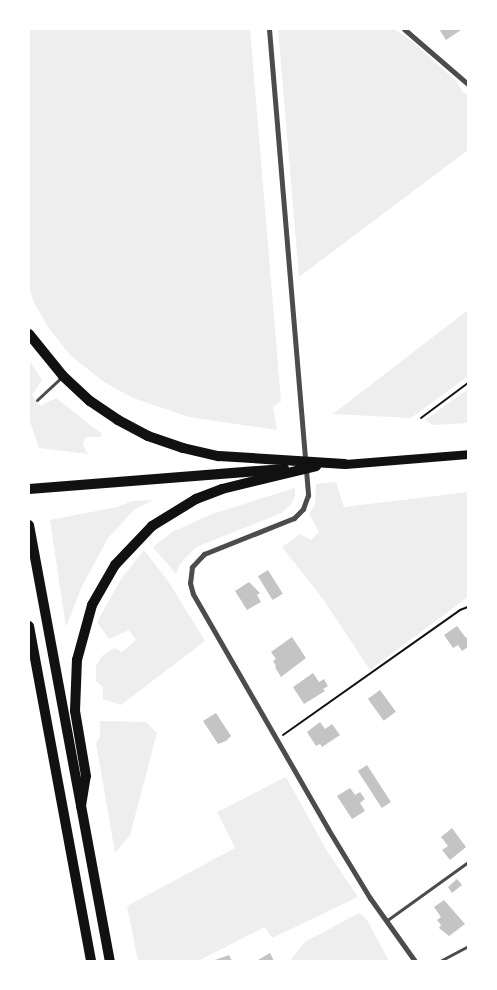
<!DOCTYPE html>
<style>
body{margin:0}
#map{position:relative;width:497px;height:990px;overflow:hidden;background:#fff;font-family:"Asap Condensed",sans-serif}
div>[style]{position:absolute}
[style*='--x']{left:calc(var(--x)*1px);top:calc(var(--y)*1px);width:calc(var(--w)*1px);rotate:calc(var(--a)*1deg)}
.green>*{inset:0;background:#eee}
.building>*{inset:0;background:#c4c4c4;transform-origin:0 0}
.path>*{height:2px;margin:-1px;padding:0 1px;transform-origin:1px;border-radius:1px;background:#111}
.service>*{height:3px;margin:-1.5px;padding:0 1.5px;transform-origin:1.5px;border-radius:1.5px;background:#4c4c4c}
.minor>*{height:5px;margin:-2.5px;padding:0 2.5px;transform-origin:2.5px;border-radius:2.5px;background:#4c4c4c}
.secondary>*{height:9px;margin:-4.5px;padding:0 4.5px;transform-origin:4.5px;border-radius:4.5px;background:#111}
.trunk>*{height:10px;margin:-5px;padding:0 5px;transform-origin:5px;border-radius:5px;background:#111}
span{translate:-50% -50%;white-space:nowrap;text-align:center;line-height:1.15;-webkit-text-stroke:4px #fff;paint-order:stroke}
.frame{position:absolute;inset:0;border:30px solid #fff;pointer-events:none}
</style>
<div id="map">
<div class="green">
<div style="clip-path:polygon(29px 29px,250px 29px,281px 401px,273px 407px,277px 430px,189px 417px,133px 398px,104px 382px,71px 356px,50px 330px,34px 303px,29px 288px)"></div>
<div style="clip-path:polygon(278px 29px,394px 29px,413px 42px,456px 81px,463px 92px,468px 95px,468px 150px,299px 277px)"></div>
<div style="clip-path:polygon(468px 310px,468px 376px,411px 418px,333px 414px)"></div>
<div style="clip-path:polygon(29px 360px,42px 380px,32px 395px,40px 406px,56px 398px,102px 434px,101px 437px,85px 437px,83px 446px,88px 454px,39px 448px,29px 419px)"></div>
<div style="clip-path:polygon(468px 389px,468px 423px,433px 425px,425px 420px)"></div>
<div style="clip-path:polygon(336px 482px,344px 507px,468px 492px,468px 597px,370px 670px,323px 599px,282px 547px,300px 534px,311px 540px,319px 532px,309px 514px,315px 504px,316px 484px)"></div>
<div style="clip-path:polygon(295px 488px,295px 496px,291px 504px,282px 513px,196px 547px,180px 564px,176px 574px,153px 547px,172px 532px,212px 514px)"></div>
<div style="clip-path:polygon(154px 500px,135px 509px,108px 538px,82px 586px,66px 627px,50px 520px,117px 507px,132px 501px)"></div>
<div style="clip-path:polygon(144px 550px,170px 584px,205px 641px,121px 705px,103px 699px,103px 687px,96px 681px,96px 666px,102px 656px,114px 648px,122px 652px,136px 640px,129px 630px,109px 639px,97px 622px,121px 579px)"></div>
<div style="clip-path:polygon(100px 721px,146px 722px,157px 733px,130px 835px,115px 853px,96px 743px,100px 737px)"></div>
<div style="clip-path:polygon(286px 777px,327px 851px,358px 897px,272px 938px,265px 927px,198px 961px,138px 961px,127px 906px,235px 848px,217px 812px)"></div>
<div style="clip-path:polygon(359px 913px,367px 920px,389px 961px,290px 961px,305px 942px)"></div>
</div>
<div class="building">
<div style="clip-path:polygon(439px 29px,460px 29px,461px 30px,446px 40px)"></div>
<div style="left:268px;top:570px;width:28px;height:12px;rotate:58deg"></div>
<div style="clip-path:polygon(249px 582px,260px 593px,257px 595px,261px 602px,247px 610px,235px 591px)"></div>
<div style="clip-path:polygon(457px 626px,466px 638px,468px 636px,468px 647px,462px 651px,458px 645px,453px 648px,444px 635px)"></div>
<div style="clip-path:polygon(292px 637px,306px 658px,281px 677px,275px 667px,276px 666px,273px 661px,276px 659px,271px 652px)"></div>
<div style="clip-path:polygon(313px 673px,319px 682px,324px 679px,328px 686px,323px 689px,325px 691px,304px 704px,293px 687px)"></div>
<div style="left:380px;top:690px;width:27px;height:15px;rotate:54deg"></div>
<div style="clip-path:polygon(216px 713px,231px 736px,226px 741px,218px 744px,203px 721px)"></div>
<div style="clip-path:polygon(320px 722px,325px 729px,332px 724px,340px 735px,322px 747px,320px 744px,316px 746px,307px 732px)"></div>
<div style="left:367px;top:765px;width:44px;height:11px;rotate:57deg"></div>
<div style="clip-path:polygon(350px 788px,355px 795px,360px 792px,365px 799px,360px 803px,365px 811px,352px 819px,337px 796px)"></div>
<div style="clip-path:polygon(452px 828px,466px 847px,450px 860px,442px 850px,448px 846px,441px 837px)"></div>
<div style="clip-path:polygon(457px 879px,462px 885px,452px 893px,448px 887px)"></div>
<div style="clip-path:polygon(444px 900px,465px 924px,449px 936px,439px 928px,441px 925px,437px 920px,441px 917px,434px 907px)"></div>
<div style="clip-path:polygon(270px 953px,274px 961px,259px 961px,258px 960px)"></div>
<div style="clip-path:polygon(229px 955px,232px 961px,212px 961px)"></div>
</div>
<div class="path">
<div style="--x:421;--y:418;--w:59;--a:-36.7"></div>
<div style="--x:283;--y:735;--w:217;--a:-35.2"></div>
<div style="--x:460;--y:610;--w:9;--a:-21"></div>
</div>
<div class="service">
<div style="--x:37;--y:400;--w:34;--a:-43"></div>
<div style="--x:386;--y:921;--w:101;--a:-35.7"></div>
<div style="--x:440;--y:961;--w:32;--a:-28"></div>
</div>
<div class="minor">
<div style="--x:269;--y:29;--w:468;--a:85.2"></div>
<div style="--x:308;--y:495;--w:15;--a:110"></div>
<div style="--x:303;--y:509;--w:13;--a:135"></div>
<div style="--x:294;--y:518;--w:97;--a:158.2"></div>
<div style="--x:204;--y:554;--w:18;--a:133"></div>
<div style="--x:192;--y:567;--w:16;--a:97"></div>
<div style="--x:190;--y:583;--w:11;--a:75"></div>
<div style="--x:193;--y:594;--w:271;--a:60.1"></div>
<div style="--x:328;--y:829;--w:81;--a:58.7"></div>
<div style="--x:370;--y:898;--w:77;--a:54.5"></div>
<div style="--x:404;--y:29;--w:84;--a:40.7"></div>
</div>
<div class="secondary">
<div style="--x:345;--y:464;--w:123;--a:-4.6"></div>
</div>
<div class="trunk">
<div style="--x:29;--y:334;--w:54;--a:51"></div>
<div style="--x:63;--y:376;--w:37;--a:43"></div>
<div style="--x:90;--y:401;--w:34;--a:34"></div>
<div style="--x:118;--y:420;--w:34;--a:28"></div>
<div style="--x:148;--y:436;--w:37;--a:19"></div>
<div style="--x:183;--y:448;--w:37;--a:13"></div>
<div style="--x:219;--y:456;--w:126;--a:3.6"></div>
<div style="--x:29;--y:489;--w:256;--a:-4.5"></div>
<div style="--x:29;--y:525;--w:443;--a:79.5"></div>
<div style="--x:29;--y:626;--w:341;--a:79.5"></div>
<div style="--x:81;--y:806;--w:30;--a:-81"></div>
<div style="--x:86;--y:776;--w:66;--a:-99.6"></div>
<div style="--x:75;--y:711;--w:51;--a:-87.8"></div>
<div style="--x:77;--y:660;--w:57;--a:-74.7"></div>
<div style="--x:92;--y:605;--w:46;--a:-60.1"></div>
<div style="--x:115;--y:565;--w:54;--a:-46.5"></div>
<div style="--x:152;--y:526;--w:52;--a:-31.5"></div>
<div style="--x:196;--y:499;--w:28;--a:-21"></div>
<div style="--x:222;--y:489;--w:97;--a:-13.7"></div>
</div>
<div class="frame"></div>
</div>
